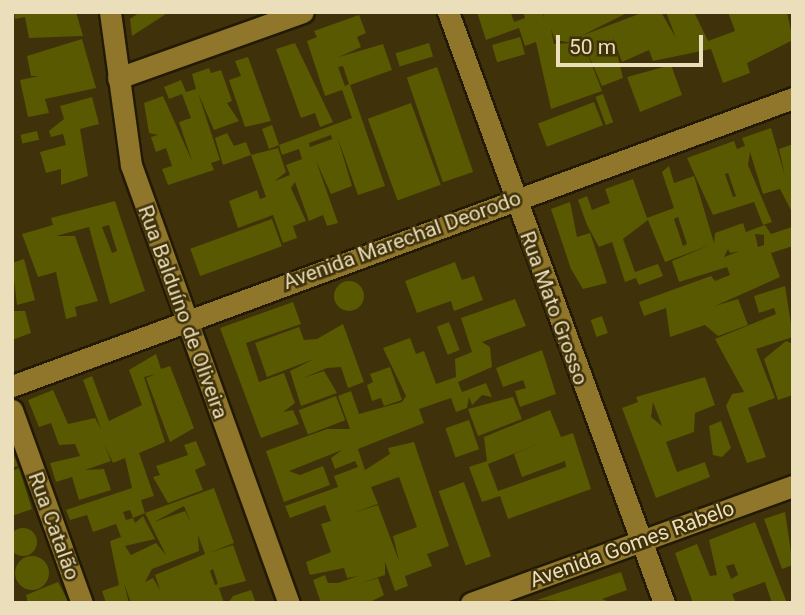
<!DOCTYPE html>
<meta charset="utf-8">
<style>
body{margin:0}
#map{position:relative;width:805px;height:615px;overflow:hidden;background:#3f3109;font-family:Roboto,sans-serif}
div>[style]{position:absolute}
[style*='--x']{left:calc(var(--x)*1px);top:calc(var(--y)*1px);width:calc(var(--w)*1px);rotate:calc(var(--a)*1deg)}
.building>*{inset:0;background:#585901;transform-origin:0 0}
.round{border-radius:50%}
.roads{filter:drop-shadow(2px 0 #221a04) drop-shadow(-2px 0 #221a04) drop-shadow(0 2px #221a04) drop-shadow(0 -2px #221a04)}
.minor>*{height:21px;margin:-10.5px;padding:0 10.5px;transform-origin:10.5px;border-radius:10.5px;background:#8f762b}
span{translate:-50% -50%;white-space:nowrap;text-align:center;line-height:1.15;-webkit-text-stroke:5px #3f3109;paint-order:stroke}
.street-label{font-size:21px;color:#ebdeba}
.frame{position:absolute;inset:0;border:14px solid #ebdeba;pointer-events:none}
.scale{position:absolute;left:556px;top:35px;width:147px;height:32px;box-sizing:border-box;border:4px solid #ebdeba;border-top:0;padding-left:9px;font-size:21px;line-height:24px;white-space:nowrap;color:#ebdeba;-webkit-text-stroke:5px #3f3109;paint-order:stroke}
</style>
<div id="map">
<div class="building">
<div style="clip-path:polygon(14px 12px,76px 12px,83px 36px,29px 38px,25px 17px,15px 19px)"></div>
<div style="clip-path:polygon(140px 12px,169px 12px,132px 36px,130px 19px)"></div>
<div style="clip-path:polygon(evenodd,477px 12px,511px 13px,514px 22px,525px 18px,523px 12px,542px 12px,544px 18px,543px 12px,629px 12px,581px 36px,644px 12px,661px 12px,676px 38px,666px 12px,694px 12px,708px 41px,735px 31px,728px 12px,787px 12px,793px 40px,747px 63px,750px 73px,723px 83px,711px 49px,653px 61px,649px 50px,622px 62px,613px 37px,623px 78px,602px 86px,585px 47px,602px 91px,551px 109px,536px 42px,525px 46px,519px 28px,486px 40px,477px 12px,551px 29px,555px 40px,573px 43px,554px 44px,551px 29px)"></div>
<div style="clip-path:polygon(evenodd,359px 15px,366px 33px,357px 37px,361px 47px,339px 57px,383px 44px,392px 70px,350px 85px,385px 186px,358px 195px,337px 136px,352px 186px,331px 194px,316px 161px,338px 223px,327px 226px,323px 215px,309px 221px,295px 182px,291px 188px,306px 221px,293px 226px,297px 238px,283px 243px,273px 215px,238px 228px,229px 201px,257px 190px,260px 199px,266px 197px,251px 155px,278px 148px,286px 172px,275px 181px,290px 175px,286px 165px,302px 159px,299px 149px,282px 155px,279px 145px,269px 149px,262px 129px,272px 125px,279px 145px,352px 118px,342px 90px,325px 96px,307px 41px,317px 37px,314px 31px,359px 15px,343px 66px,349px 84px,345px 86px,338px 67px,343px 66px,359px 15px,331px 135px,332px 139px,310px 147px,309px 143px,331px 135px)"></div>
<div style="left:520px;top:37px;width:18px;height:29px;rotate:74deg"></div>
<div style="clip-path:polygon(82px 39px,96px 88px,45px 99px,49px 113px,28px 117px,20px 80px,39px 76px,31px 76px,27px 56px)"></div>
<div style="clip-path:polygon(295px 43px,333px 122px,320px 127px,315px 113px,301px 118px,276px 49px)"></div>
<div style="left:429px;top:43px;width:14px;height:35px;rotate:73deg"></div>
<div style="clip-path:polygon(248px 57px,271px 121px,245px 127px,229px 80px,241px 76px,235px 61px)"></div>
<div style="clip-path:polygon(671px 65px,682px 95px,640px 112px,627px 77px)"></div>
<div style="left:437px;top:67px;width:111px;height:32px;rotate:71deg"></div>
<div style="clip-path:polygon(209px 68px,211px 73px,221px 70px,232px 101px,227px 103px,239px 121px,214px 130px,198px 93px,220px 160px,211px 163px,214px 170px,168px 185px,162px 169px,172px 166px,166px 148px,156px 152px,151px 137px,158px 135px,149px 133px,144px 103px,163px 96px,192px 161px,179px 122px,191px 118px,182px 94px,169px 99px,164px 87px,181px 80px,186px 92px,196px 89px,192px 74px)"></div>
<div style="left:603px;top:94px;width:30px;height:8px;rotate:70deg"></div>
<div style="clip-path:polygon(92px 97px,99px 124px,80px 129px,88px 176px,61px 185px,61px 169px,46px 173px,40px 152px,66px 145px,63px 134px,51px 137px,49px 131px,64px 119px,60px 106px)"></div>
<div style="left:594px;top:102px;width:25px;height:60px;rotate:69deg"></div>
<div style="left:411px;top:103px;width:87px;height:46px;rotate:70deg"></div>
<div style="clip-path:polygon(evenodd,771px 128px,785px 176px,779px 149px,793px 144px,793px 214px,780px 189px,763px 194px,750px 152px,748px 165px,772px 222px,763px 225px,754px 202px,713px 215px,687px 158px,734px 141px,737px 149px,745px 146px,742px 138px,771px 128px,728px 173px,736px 196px,733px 197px,725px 174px,728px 173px)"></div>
<div style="left:37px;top:131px;width:9px;height:17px;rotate:77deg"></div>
<div style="clip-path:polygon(227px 133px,234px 146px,246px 142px,251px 155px,223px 165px,215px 138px)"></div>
<div style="clip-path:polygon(evenodd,669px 166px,674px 183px,694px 176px,714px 243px,715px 233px,743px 223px,746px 232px,765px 225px,771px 234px,792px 227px,793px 246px,771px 253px,780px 277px,715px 306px,738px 299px,748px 325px,718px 336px,705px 325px,670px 337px,666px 308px,644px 316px,639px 302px,711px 276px,715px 281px,730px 275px,727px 267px,679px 282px,672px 261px,710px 245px,665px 262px,648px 220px,623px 239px,635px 272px,658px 264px,663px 276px,639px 285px,636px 278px,625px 282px,612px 242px,599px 247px,587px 225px,578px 200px,587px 196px,592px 210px,602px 206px,610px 203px,605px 189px,633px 179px,647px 218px,674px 208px,662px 172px,669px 166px,678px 217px,687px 244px,683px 246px,674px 219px,678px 217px,669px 166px,755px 234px,764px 235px,764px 245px,758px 247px,755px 234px,669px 166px,728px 249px,730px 253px,740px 251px,724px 257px,728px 249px)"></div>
<div style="clip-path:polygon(evenodd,115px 201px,145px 291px,110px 304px,89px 227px,56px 236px,75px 236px,98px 301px,75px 307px,77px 316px,66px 319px,56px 272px,38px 277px,22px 234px,53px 225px,51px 218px,115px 201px,109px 225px,117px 251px,112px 253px,102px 227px,109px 225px)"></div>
<div style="clip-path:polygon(570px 202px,577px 237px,590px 233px,607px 283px,583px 289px,571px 269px,551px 209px)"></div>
<div style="left:272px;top:219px;width:29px;height:87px;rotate:70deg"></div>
<div style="clip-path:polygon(24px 259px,35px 300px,17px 305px,12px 263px)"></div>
<div style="clip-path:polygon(455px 262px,462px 280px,474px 276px,483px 300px,454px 311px,451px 301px,417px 313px,405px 281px)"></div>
<div class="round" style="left:334px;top:281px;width:30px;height:30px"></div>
<div style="clip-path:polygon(785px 286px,793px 337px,756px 349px,775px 398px,748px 408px,766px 457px,747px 463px,726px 406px,732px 394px,744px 392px,715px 339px,776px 314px,774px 308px,759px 313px,754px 296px)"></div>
<div style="clip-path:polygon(evenodd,515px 299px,526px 326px,482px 342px,490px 347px,492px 367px,458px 382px,462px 392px,486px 383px,492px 397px,482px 395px,472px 405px,469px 397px,467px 408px,456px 412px,451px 398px,419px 409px,424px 423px,358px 449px,365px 470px,390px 454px,388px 448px,414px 442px,449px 546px,427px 554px,432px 566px,405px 576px,408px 586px,395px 591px,385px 562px,385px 575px,361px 583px,378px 578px,384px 595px,368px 603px,321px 603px,313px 580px,325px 575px,328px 583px,338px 583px,358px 576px,347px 578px,344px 568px,310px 575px,306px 562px,331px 552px,321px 524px,331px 521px,325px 505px,290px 518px,285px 506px,338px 487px,334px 476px,358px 467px,355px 461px,335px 469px,331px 458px,342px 450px,289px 471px,300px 475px,323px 466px,330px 485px,284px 502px,266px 451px,327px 429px,350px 429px,338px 396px,351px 391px,359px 414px,402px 402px,406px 396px,383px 348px,410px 338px,416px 354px,424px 351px,436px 384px,456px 377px,455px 359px,472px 352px,461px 318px,515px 299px,399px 477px,417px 527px,393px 536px,399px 561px,378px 505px,352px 513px,378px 504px,371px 487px,399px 477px)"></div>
<div style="clip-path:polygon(293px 302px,301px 324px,246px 343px,259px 382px,284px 373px,295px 403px,283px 412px,293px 410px,299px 424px,261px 438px,220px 328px)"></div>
<div style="clip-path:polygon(12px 311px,25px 311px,31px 333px,12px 340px)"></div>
<div style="left:602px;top:316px;width:18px;height:12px;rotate:71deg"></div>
<div style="left:449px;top:322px;width:30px;height:13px;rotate:69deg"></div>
<div style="clip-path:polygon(343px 324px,364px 382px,348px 388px,341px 367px,327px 368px,303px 378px,324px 371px,337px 393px,301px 406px,290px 371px,314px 359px,267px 377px,255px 343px,299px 327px,304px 340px,317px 339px)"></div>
<div style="clip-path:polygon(786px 341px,793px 344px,793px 395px,778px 400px,764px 359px)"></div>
<div style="clip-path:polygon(542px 350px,556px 394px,520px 407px,515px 391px,526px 388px,523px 380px,503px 387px,496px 368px)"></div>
<div style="clip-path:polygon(evenodd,156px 354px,161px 369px,170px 366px,194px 428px,170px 442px,146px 378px,156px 374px,144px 377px,165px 442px,139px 453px,154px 496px,141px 500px,145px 513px,133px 518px,135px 523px,143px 516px,155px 539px,125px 546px,131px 555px,156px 543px,166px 555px,145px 513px,214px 488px,234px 543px,209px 553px,233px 545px,246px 581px,219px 588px,224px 603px,131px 603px,124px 583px,129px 603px,106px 603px,102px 591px,119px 585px,110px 541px,121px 537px,116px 524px,93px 532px,87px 515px,70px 520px,66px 510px,132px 488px,125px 458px,113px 463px,104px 444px,111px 461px,85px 470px,104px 469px,111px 490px,79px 500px,72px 477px,56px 482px,50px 463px,80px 456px,75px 444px,59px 445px,51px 423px,39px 427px,28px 400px,53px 390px,68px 424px,95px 418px,101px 429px,83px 380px,92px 376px,109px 421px,142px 405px,129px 370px,156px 354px,184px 506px,191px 523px,185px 511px,154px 522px,184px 506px,156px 354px,130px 510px,133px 518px,126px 520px,123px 512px,130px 510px,156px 354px,198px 535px,205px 554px,155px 575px,160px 590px,153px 578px,145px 582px,152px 569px,199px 551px,198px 535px,156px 354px,213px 569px,218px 584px,215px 585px,210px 571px,213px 569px)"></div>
<div style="clip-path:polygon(390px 367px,402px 400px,384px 406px,381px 398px,372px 401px,367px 385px,373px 382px,370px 374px)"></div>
<div style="clip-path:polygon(evenodd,705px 377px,715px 405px,695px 413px,694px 432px,666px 442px,677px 472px,705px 462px,710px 477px,656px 498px,622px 408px,638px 402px,636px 397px,705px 377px,653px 402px,662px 426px,651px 417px,653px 402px)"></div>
<div style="left:336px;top:396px;width:26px;height:40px;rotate:69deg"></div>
<div style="clip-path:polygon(513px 397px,522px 419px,478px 436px,468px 409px)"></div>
<div style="clip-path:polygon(evenodd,550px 410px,561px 437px,573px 433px,591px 489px,508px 519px,500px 496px,482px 502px,469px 467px,487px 461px,484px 437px,550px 410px,541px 443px,514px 454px,522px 477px,565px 461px,566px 467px,498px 491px,488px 464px,541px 443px)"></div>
<div style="left:469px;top:420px;width:31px;height:25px;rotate:71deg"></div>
<div style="clip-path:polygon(721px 421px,731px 448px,722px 457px,713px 455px,709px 426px)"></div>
<div style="clip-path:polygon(196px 441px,206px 465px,195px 470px,203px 490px,168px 503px,153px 477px,160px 475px,156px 466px,188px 455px,184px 445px)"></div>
<div style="clip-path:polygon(12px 451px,18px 466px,15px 467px,12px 467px)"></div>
<div style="clip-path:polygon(19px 468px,32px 509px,12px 516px,12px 471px)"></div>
<div style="left:464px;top:482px;width:79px;height:27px;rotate:70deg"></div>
<div style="clip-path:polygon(785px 512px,793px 565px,782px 569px,764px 519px)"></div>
<div style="clip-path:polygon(evenodd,755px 522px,787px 603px,772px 603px,765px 582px,732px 594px,736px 603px,693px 603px,675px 553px,697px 544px,710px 576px,717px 575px,709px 540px,755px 522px,734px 564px,738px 575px,731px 579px,726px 566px,734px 564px)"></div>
<div class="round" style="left:9px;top:528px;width:28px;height:28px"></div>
<div class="round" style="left:15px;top:556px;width:34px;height:34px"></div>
<div style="clip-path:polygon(621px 572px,627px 590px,602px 599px,613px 603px,537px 600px)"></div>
<div style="clip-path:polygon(58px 582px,68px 601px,28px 603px,26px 595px)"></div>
<div style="clip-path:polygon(251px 590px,256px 603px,228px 603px,233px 596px)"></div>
</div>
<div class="roads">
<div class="minor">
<div style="--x:110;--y:12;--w:154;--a:82.2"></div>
<div style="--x:131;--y:165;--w:466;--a:70.2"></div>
<div style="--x:448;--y:12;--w:629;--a:69.92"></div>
<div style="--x:118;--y:78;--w:196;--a:-19.6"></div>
<div style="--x:12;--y:386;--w:832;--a:-20.24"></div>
<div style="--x:12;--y:410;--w:205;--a:70.1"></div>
<div style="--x:471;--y:603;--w:343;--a:-20"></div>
</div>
</div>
<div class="street-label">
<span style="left:402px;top:240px;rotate:-20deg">Avenida Marechal Deorodo</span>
<span style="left:554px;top:308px;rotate:70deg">Rua Mato Grosso</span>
<span style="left:183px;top:312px;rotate:70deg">Rua Balduíno de Oliveira</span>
<span style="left:54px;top:526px;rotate:70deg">Rua Catalão</span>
<span style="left:632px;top:544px;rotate:-20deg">Avenida Gomes Rabelo</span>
</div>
<div class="frame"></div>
<div class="scale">50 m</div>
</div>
